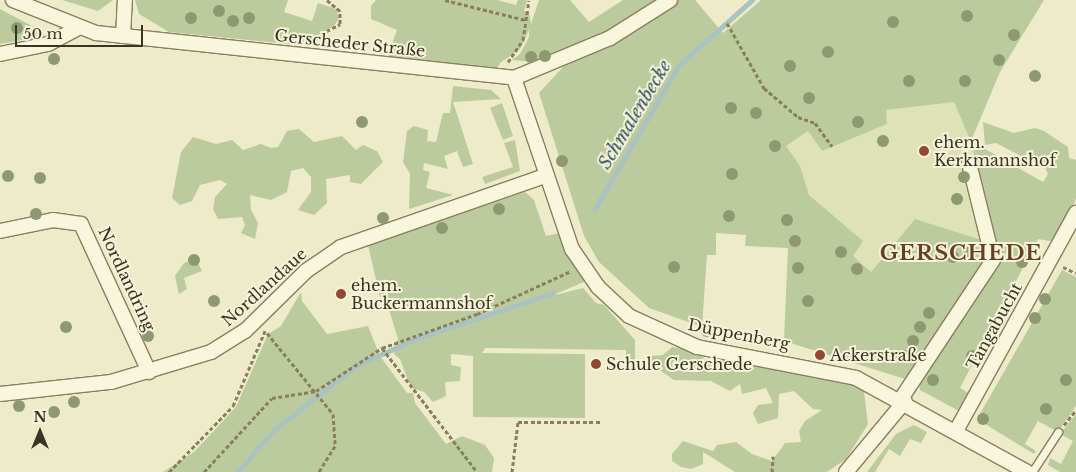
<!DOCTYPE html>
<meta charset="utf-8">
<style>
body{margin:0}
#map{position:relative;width:1076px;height:472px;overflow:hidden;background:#edebca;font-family:"Libre Baskerville",serif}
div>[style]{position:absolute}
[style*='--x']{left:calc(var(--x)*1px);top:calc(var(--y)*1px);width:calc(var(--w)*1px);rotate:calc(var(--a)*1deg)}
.farmland>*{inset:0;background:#dfe2b7}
.green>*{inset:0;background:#bbcb9e}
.stream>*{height:5px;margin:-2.5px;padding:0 2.5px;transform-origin:2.5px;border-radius:2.5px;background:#aac2c0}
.path>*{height:3px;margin-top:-1.5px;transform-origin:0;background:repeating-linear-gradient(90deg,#897f5f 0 4px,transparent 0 6.5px)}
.roads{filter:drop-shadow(1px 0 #897f5f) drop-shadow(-1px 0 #897f5f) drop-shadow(0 1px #897f5f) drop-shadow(0 -1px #897f5f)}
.lane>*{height:7px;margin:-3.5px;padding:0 3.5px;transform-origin:3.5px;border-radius:3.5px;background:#f8f6dd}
.street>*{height:14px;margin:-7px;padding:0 7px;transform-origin:7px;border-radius:7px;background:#f8f6dd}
.trees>*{width:12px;height:12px;margin:-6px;border-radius:50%;background:#8e9971}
.dots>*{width:14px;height:14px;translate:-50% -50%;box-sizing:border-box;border:2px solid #f5f3d9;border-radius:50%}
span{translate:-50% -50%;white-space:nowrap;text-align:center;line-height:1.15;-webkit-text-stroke:4px #f5f3d9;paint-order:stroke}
.street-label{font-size:16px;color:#3a3321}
.poi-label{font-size:16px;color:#3a3321}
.left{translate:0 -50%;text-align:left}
.water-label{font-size:18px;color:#325259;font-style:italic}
.district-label{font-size:21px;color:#654023;font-weight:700;letter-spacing:1px}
.north{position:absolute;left:15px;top:407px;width:50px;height:50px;-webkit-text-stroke:4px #f5f3d9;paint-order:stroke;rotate:0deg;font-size:14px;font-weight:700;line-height:20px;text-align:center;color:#3a3321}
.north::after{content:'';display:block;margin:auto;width:18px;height:22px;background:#3a3321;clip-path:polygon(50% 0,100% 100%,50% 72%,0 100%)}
.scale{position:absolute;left:15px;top:25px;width:128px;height:22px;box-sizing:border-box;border:2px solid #3a3321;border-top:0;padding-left:6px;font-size:15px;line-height:18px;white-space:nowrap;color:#3a3321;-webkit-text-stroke:4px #f5f3d9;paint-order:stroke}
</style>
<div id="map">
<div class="farmland">
<div style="clip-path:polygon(954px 102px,971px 142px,988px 220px,985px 241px,915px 219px,871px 272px,853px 256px,805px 188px,786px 146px,808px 131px,822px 151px,887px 124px,885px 110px)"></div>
</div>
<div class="green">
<div style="clip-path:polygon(62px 0,113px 0,98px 11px)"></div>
<div style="clip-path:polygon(135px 0,288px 0,284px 12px,312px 21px,318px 3px,336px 9px,339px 18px,334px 26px,300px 45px,169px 32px,139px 14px)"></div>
<div style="clip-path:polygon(376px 0,497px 0,516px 5px,518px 0,527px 0,524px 11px,529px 13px,531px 24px,539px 0,570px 0,589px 22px,623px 0,662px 0,604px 35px,536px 62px,512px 60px,520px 54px,529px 37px,529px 30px,520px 49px,500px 63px,494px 76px,418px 76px,400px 72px,388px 55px,397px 30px,371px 19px,371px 6px)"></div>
<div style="clip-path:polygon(670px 0,695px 0,723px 33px,761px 0,1044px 0,1000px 72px,971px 141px,1043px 182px,1048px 174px,1041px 159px,1032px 162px,996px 143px,985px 145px,983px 122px,1014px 133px,1035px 128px,1044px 131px,1068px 147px,1069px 158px,1076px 160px,1076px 199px,1056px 242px,1038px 239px,960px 388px,970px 394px,959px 411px,920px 390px,919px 384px,999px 255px,971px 142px,954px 102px,886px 110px,887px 124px,822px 151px,808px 131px,786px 146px,800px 166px,809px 195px,863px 241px,853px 256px,871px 272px,915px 219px,985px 241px,988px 257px,905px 379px,784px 341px,788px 248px,745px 246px,746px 235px,716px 233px,716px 255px,707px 255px,702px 327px,649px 308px,599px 262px,584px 236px,539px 93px,564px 66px,605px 45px)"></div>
<div style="clip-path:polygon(0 9px,36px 28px,38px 37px,0 44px)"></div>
<div style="clip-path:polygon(453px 86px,491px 90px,501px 99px,453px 102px,473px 164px,463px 167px,457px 151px,444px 156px,448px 169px,424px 163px,423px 170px,430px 172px,426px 188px,453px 195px,409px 209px,410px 174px,403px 162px,407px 131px,414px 126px,428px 130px,427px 141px,436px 142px,443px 113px,450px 113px)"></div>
<div style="clip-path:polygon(502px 103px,513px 136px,503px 140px,490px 108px)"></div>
<div style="clip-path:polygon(299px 129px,314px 142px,342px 136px,356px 150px,363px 145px,377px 151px,383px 162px,361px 184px,350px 182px,350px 175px,326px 179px,327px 203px,314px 215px,298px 210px,311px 192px,311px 177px,303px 168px,291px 171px,287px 192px,271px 200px,250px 195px,251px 210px,258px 223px,255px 239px,241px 233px,245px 225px,242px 217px,218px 219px,213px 209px,215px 197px,227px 184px,220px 180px,200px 185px,192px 201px,180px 205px,172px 198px,181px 152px,193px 137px,216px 144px,232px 140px,243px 150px,261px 144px,271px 148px,278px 147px,287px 131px)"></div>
<div style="clip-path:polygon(515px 140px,520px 171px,485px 184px,482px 177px,513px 167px,504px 143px)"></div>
<div style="clip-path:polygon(525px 192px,534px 200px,546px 236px,560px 233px,591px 279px,551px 296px,583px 288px,596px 303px,604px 305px,635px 340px,635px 362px,626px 362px,626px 350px,485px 348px,482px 353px,585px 354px,585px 418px,473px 417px,473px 356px,451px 354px,451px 365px,461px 367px,460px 381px,445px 382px,446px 396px,433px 402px,424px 392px,411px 388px,400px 359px,394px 354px,398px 339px,386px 300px,380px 297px,368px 245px)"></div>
<div style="clip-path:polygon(196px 258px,202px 271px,184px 278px,187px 289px,179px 294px,175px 276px,184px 263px)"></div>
<div style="clip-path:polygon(1062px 270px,1076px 277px,1076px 406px,1058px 432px,1038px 421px,1025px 444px,1036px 451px,1034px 454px,977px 419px)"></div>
<div style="clip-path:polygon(301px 292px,302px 301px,327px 334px,368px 326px,380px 356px,407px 393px,413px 393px,415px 403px,446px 444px,462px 436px,485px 445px,494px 458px,492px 472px,163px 472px,194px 452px,236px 407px,268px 334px,281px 326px)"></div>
<div style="clip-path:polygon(672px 347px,699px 351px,706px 363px,724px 357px,839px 377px,864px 392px,868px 424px,846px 459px,827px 472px,735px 472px,703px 452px,703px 464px,691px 469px,681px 467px,672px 461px,672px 454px,683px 441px,713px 451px,717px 445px,736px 442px,752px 454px,772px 461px,785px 443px,801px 442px,799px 431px,805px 421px,822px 410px,813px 409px,794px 391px,779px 394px,778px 418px,758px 424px,753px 413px,758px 405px,773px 403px,766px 388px,742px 394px,740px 384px,730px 391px,711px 381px,674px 380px,661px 371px,650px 370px,649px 356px,663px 355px)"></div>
<div style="clip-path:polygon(1076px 414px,1076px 472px,1060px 472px,1048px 465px,1050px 458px,1061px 464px,1073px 441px,1060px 434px)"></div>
<div style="clip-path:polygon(914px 425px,927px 432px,921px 443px,910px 439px,900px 456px,889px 449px,875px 472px,867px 472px,896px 434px)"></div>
</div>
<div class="stream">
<div style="--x:594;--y:210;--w:168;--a:-59.6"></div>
<div style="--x:679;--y:65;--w:98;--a:-41.7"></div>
<div style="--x:237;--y:472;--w:57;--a:-48.5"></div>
<div style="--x:275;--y:429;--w:104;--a:-38"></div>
<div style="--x:357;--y:365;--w:67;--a:-23.9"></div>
<div style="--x:418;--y:338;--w:142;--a:-18.4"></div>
</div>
<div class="path">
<div style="--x:445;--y:0;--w:83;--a:13.9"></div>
<div style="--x:727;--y:23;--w:75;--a:60.4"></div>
<div style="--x:764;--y:88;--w:45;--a:40.5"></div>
<div style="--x:798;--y:117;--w:18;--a:19"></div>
<div style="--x:815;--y:123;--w:29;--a:54"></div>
<div style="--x:309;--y:40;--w:35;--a:-27"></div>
<div style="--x:340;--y:24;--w:13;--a:-90"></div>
<div style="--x:340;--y:11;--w:17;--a:-140"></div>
<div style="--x:508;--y:62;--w:27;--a:-56"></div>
<div style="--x:523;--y:40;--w:40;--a:-81.5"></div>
<div style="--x:1063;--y:267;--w:14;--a:25"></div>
<div style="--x:267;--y:333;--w:104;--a:50.8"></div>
<div style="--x:333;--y:414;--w:32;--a:86"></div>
<div style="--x:335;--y:446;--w:31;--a:122"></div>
<div style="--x:382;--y:348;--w:156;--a:52.5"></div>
<div style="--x:1064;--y:425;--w:19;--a:-51"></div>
<div style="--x:169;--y:472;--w:92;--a:-45.9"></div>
<div style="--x:233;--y:406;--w:82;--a:-66.9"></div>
<div style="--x:204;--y:472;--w:100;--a:-47.4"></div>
<div style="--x:272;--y:398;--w:45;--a:-9"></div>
<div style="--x:316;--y:391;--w:79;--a:-33.1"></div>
<div style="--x:382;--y:348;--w:101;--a:-19.7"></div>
<div style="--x:477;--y:314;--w:103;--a:-24.6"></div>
<div style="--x:512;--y:472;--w:50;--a:-83.2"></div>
<div style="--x:518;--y:422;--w:82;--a:0"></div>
<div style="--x:772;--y:472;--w:16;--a:-86"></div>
</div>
<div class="roads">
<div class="lane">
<div style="--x:1032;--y:472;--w:48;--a:-57"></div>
</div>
<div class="street">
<div style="--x:13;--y:0;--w:89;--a:21.7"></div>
<div style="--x:96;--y:33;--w:420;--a:6.1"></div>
<div style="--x:514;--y:78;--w:104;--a:-22.6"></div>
<div style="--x:610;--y:38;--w:71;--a:-32.3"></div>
<div style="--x:123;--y:36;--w:36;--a:-87"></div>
<div style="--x:0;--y:54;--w:49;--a:-11.8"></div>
<div style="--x:48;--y:44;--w:34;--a:-28"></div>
<div style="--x:514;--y:78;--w:181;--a:71.3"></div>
<div style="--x:572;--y:249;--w:46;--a:55.6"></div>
<div style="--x:598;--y:287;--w:42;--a:43.1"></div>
<div style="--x:629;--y:316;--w:75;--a:24.5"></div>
<div style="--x:697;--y:347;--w:162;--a:11"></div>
<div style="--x:856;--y:378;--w:195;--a:28.8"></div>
<div style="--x:0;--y:231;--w:54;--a:-11.7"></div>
<div style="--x:53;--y:220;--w:28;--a:8"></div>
<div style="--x:81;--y:224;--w:163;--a:65.3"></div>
<div style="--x:0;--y:394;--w:112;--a:-6.2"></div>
<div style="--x:111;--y:382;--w:104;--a:-16.7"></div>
<div style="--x:211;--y:352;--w:40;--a:-32"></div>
<div style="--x:245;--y:331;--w:86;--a:-44.5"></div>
<div style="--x:306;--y:271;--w:42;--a:-34.4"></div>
<div style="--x:341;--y:247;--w:216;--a:-19.2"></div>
<div style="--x:901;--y:399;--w:167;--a:-56.5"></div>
<div style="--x:993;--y:260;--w:100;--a:-103.9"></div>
<div style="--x:956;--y:431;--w:249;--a:-61.2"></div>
<div style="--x:846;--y:472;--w:92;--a:-50.3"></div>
</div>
</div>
<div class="trees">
<div style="left:219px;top:11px"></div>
<div style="left:967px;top:16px"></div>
<div style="left:191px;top:18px"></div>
<div style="left:249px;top:18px"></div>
<div style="left:233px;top:21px"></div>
<div style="left:893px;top:22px"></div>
<div style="left:17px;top:28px"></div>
<div style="left:1014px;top:35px"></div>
<div style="left:828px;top:52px"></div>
<div style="left:545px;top:56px"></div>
<div style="left:531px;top:57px"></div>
<div style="left:54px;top:59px"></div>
<div style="left:999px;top:60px"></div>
<div style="left:790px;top:66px"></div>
<div style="left:1035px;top:76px"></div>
<div style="left:909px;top:81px"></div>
<div style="left:965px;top:81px"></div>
<div style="left:809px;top:98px"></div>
<div style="left:731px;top:108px"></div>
<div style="left:756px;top:113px"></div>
<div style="left:362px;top:122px"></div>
<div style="left:858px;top:122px"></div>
<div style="left:883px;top:141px"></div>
<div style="left:775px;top:146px"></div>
<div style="left:562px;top:161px"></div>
<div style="left:732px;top:174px"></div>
<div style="left:8px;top:176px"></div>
<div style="left:964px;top:177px"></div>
<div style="left:40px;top:178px"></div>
<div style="left:957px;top:199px"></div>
<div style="left:499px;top:209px"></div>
<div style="left:36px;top:214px"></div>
<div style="left:729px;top:216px"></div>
<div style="left:383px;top:218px"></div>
<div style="left:787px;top:220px"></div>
<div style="left:442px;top:228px"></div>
<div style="left:795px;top:241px"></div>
<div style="left:940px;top:249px"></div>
<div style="left:841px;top:252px"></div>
<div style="left:970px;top:252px"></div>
<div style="left:953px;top:257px"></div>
<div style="left:194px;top:260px"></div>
<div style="left:1022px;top:262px"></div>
<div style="left:674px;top:267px"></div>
<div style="left:798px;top:268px"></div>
<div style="left:857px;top:269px"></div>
<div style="left:1045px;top:299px"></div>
<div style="left:214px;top:301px"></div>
<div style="left:808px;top:301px"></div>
<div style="left:929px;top:313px"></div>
<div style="left:1035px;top:318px"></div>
<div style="left:66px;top:327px"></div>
<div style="left:920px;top:327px"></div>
<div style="left:707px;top:331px"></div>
<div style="left:148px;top:336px"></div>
<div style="left:913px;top:341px"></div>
<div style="left:905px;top:356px"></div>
<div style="left:972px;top:356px"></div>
<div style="left:933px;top:380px"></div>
<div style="left:1066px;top:380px"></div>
<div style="left:74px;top:402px"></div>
<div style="left:19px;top:406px"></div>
<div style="left:1046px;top:409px"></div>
<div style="left:54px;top:412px"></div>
<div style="left:983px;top:419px"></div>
</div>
<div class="dots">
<div style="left:924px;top:151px;background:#954831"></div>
<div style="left:341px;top:294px;background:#954831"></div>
<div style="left:820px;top:355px;background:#954831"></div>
<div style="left:596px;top:364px;background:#954831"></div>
</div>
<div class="street-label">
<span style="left:350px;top:43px;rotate:6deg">Gerscheder Straße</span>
<span style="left:127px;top:279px;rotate:65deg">Nordlandring</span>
<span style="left:264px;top:287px;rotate:-42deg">Nordlandaue</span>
<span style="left:994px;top:326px;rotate:-61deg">Tangabucht</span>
<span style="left:739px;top:334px;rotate:11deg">Düppenberg</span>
</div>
<div class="poi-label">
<span class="left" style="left:934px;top:151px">ehem.<br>Kerkmannshof</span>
<span class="left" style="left:351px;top:294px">ehem.<br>Buckermannshof</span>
<span class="left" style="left:830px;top:355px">Ackerstraße</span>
<span class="left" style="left:606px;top:364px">Schule Gerschede</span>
</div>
<div class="water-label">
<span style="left:635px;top:115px;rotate:-59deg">Schmalenbecke</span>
</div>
<div class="district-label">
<span style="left:961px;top:253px">GERSCHEDE</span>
</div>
<div class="north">N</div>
<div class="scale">50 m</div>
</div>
